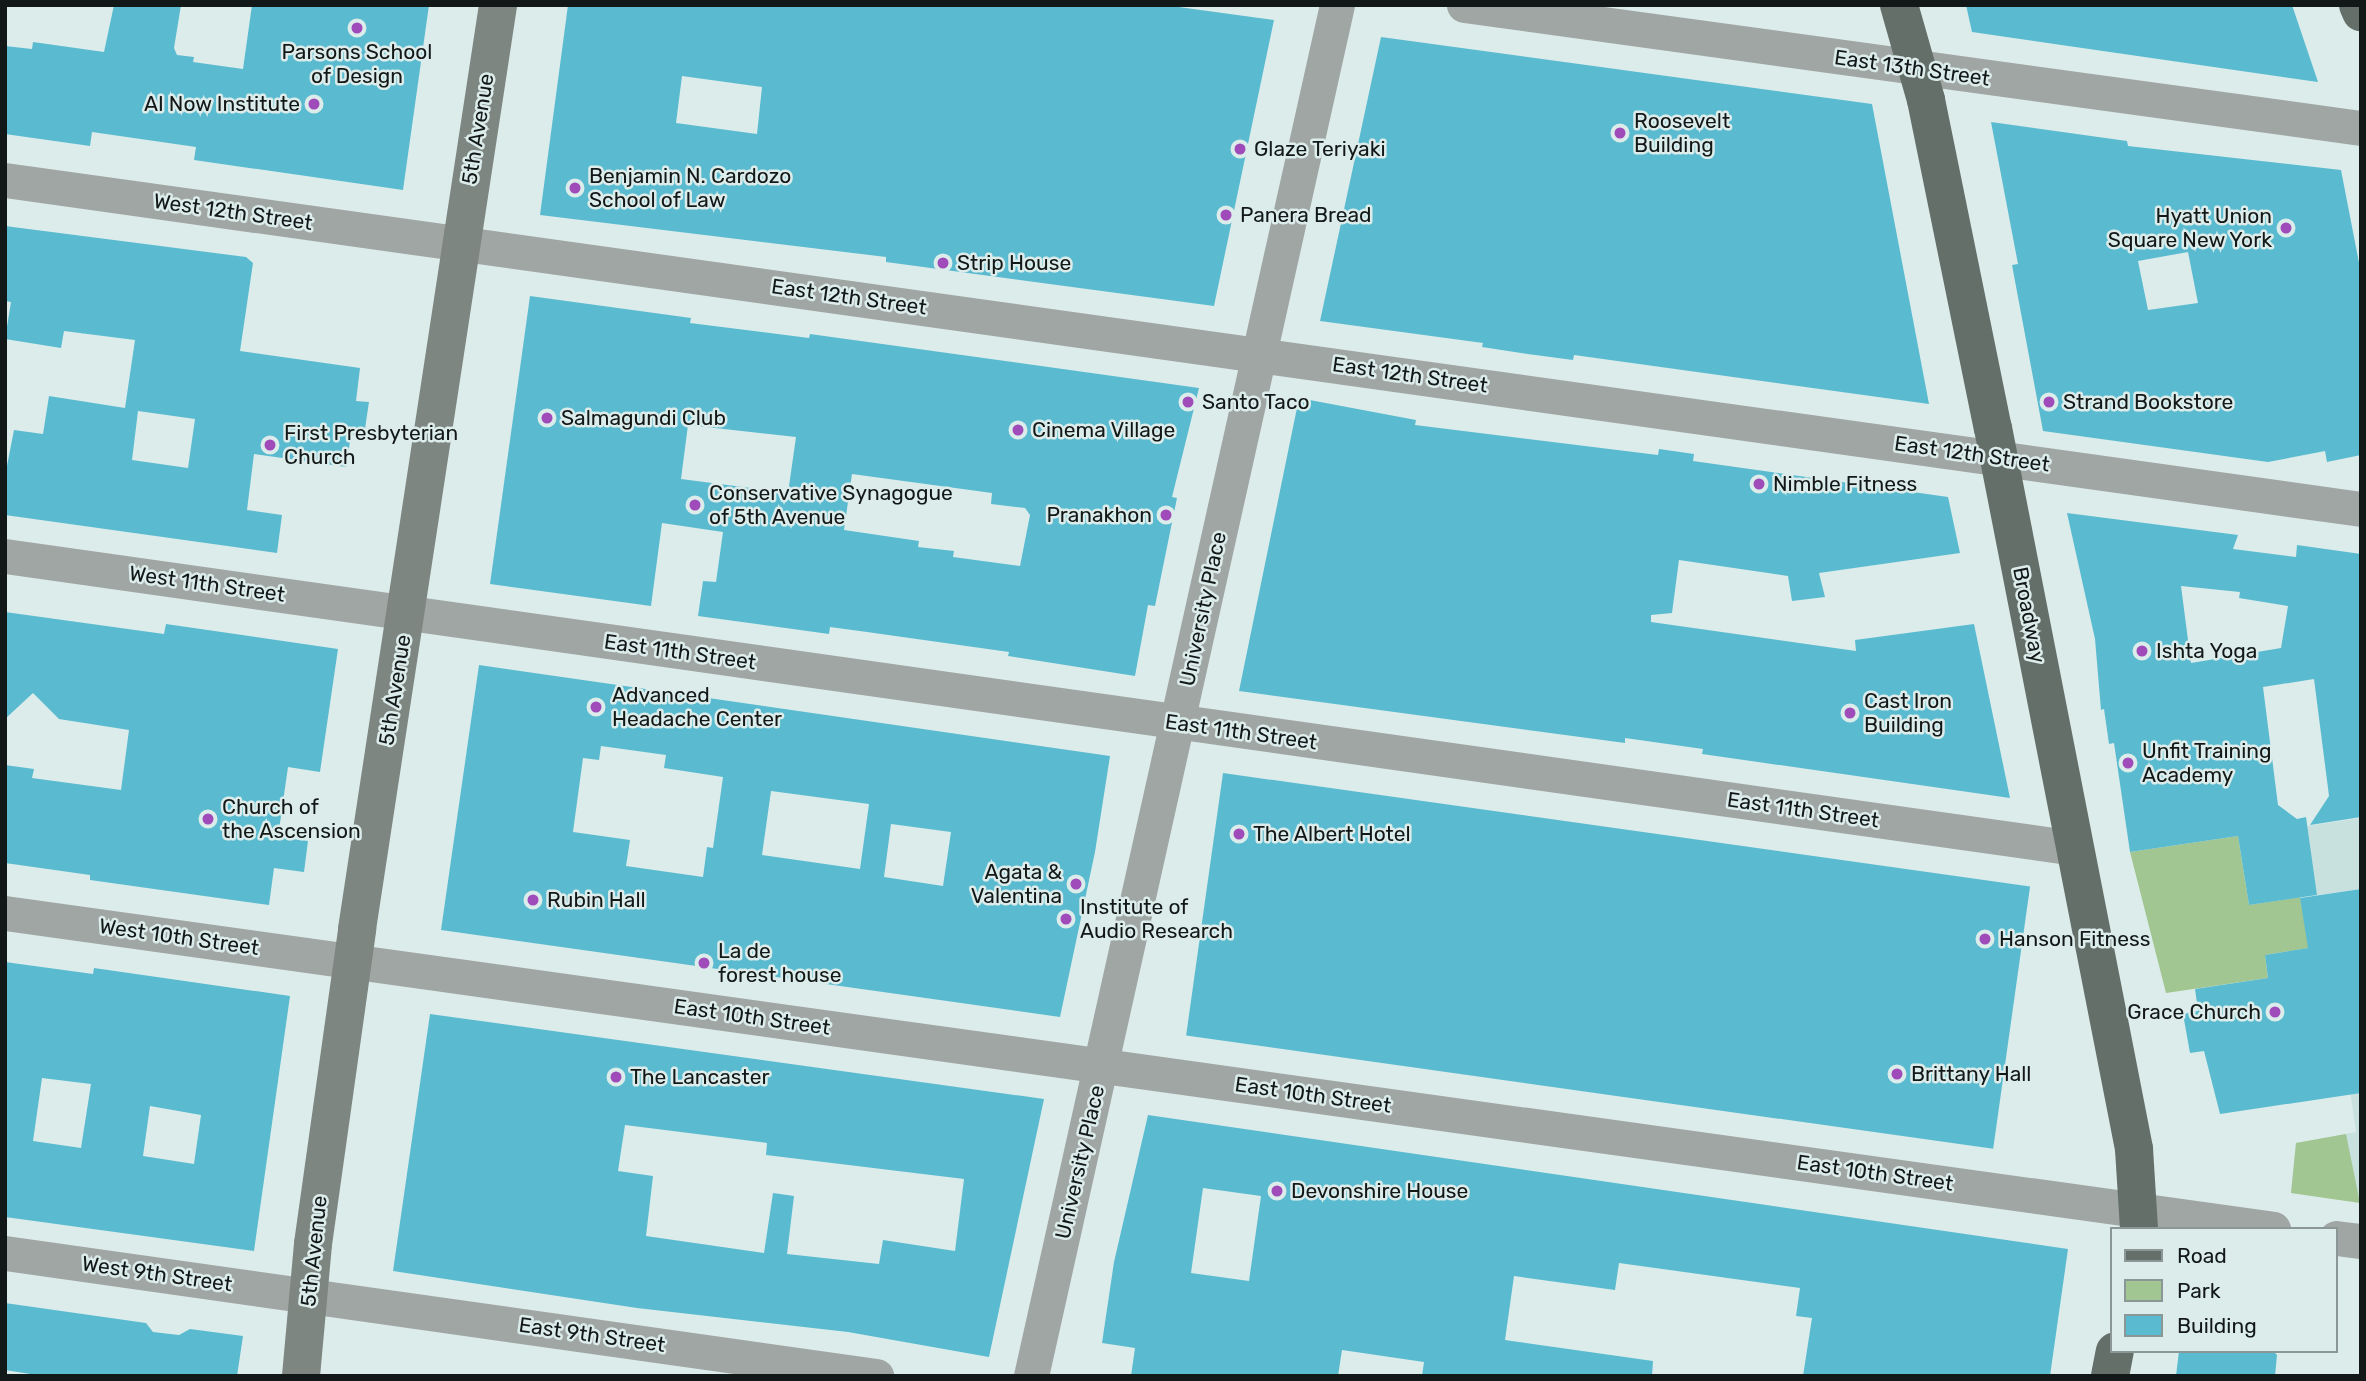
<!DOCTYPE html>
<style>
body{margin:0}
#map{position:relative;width:2366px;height:1381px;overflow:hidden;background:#dcecea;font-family:Rubik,sans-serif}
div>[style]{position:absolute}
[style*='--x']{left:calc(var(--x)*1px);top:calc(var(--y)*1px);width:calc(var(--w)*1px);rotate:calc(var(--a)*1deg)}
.built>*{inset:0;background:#c8e1de}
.green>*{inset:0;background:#a2c691}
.building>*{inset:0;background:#5abbd0;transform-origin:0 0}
.street>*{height:35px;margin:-17.5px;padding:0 17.5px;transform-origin:17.5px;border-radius:17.5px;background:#a0a6a3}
.secondary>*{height:38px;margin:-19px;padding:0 19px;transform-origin:19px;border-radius:19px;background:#7e8681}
.primary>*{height:38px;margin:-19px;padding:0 19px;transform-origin:19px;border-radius:19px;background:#656f69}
.dots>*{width:19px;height:19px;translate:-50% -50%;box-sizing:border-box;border:4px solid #dcecea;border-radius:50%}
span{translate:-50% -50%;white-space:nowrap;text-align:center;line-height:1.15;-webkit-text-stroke:5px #dcecea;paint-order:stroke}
.poi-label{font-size:21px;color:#121817}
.right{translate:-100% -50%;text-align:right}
.left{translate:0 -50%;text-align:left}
.street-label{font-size:21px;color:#121817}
.frame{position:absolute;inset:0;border:7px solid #121817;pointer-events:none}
.legend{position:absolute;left:2110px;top:1227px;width:228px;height:126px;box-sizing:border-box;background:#dcecea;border:2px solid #8b9796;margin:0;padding:9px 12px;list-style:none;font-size:21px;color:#121817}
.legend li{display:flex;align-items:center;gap:14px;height:35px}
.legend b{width:35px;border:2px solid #8b9796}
</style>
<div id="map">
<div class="built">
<div style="clip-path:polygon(2361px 818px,2361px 889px,2317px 895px,2307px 826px)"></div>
<div style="clip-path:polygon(2361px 1045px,2361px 1203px,2291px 1193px,2296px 1143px,2356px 1132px,2348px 1076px)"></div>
</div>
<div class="green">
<div style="clip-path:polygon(2238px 836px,2249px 905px,2300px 897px,2304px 919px,2321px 946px,2265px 955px,2268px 978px,2166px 993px,2130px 852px)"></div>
<div style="clip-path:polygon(2346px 1134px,2360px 1203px,2291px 1193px,2296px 1143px)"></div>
</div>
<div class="building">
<div style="clip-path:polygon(114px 5px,181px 5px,174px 48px,177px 55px,194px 57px,193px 62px,243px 69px,252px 5px,429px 5px,403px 190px,194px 160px,196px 147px,92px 132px,90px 146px,5px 134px,5px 46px,32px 49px,33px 42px,104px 52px)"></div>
<div style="clip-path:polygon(evenodd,568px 5px,1164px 5px,1274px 20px,1214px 306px,886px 262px,886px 257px,540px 215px,568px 5px,682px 76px,762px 87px,757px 134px,676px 123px,682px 76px)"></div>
<div style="clip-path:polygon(1966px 5px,2292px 5px,2318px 82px,1972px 32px)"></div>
<div style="clip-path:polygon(1381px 37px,1872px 104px,1929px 404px,1574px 355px,1573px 360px,1521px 353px,1482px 347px,1483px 343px,1320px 321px)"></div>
<div style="clip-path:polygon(evenodd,1991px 122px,2127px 141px,2128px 146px,2341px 170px,2361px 273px,2361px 455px,2327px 462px,2325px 451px,2268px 462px,2043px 431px,2012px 265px,2018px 264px,1991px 122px,2188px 252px,2198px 303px,2148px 310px,2138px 261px,2188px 252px)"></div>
<div style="clip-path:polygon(evenodd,5px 226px,246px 257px,253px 263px,240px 351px,360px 368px,356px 401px,369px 402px,366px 422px,364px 437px,351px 435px,346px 467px,254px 454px,247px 510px,282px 515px,277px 553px,5px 515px,5px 476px,14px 430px,43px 434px,49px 396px,125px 408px,135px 340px,64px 331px,61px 348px,5px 339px,11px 302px,5px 301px,5px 226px,138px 411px,195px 419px,188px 468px,132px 460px,138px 411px)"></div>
<div style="clip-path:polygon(evenodd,530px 296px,691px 318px,690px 323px,809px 338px,810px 334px,1199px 388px,1172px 497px,1177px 498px,1155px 606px,1148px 605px,1135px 676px,1008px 656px,1009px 652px,867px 632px,830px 627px,829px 634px,698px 616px,703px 581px,716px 582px,723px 532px,662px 523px,651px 606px,490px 584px,530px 296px,688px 425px,796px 437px,788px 493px,681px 479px,688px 425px,530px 296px,852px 474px,992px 493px,991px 504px,1025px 508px,1030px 515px,1020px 566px,953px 557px,954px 551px,918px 547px,919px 541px,844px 530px,852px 474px)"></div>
<div style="clip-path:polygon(1299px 398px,1416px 420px,1415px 425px,1658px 455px,1659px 449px,1694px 454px,1693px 461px,1948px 497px,1960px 553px,1819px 573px,1825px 597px,1792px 601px,1788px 576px,1679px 560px,1672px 613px,1651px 615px,1651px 622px,1856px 651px,1855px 640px,1974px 624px,2010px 798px,1702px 754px,1703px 749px,1625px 738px,1625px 743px,1239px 691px)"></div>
<div style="clip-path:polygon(evenodd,2067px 513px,2238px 535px,2233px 549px,2296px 557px,2297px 545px,2361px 554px,2361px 817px,2310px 825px,2329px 796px,2314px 679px,2263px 687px,2278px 805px,2297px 819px,2306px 817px,2317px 895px,2249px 905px,2238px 836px,2130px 852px,2114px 743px,2109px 744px,2104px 709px,2101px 710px,2095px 639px,2067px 513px,2181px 586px,2240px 592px,2239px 598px,2288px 606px,2281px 648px,2191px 663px,2181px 586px)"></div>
<div style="clip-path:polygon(5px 612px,164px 634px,166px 624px,338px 649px,320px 772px,288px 767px,278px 837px,308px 841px,304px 872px,274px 868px,269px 905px,90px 880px,90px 875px,5px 863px,5px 765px,34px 769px,32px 778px,121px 790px,129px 730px,59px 719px,33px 693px,5px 719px)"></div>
<div style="clip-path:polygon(evenodd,479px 665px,1110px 756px,1095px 852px,1060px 1017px,441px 930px,479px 665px,601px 746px,666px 755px,664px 768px,723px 777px,713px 848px,707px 847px,703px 877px,626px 866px,630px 840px,573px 832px,583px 758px,599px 760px,601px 746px,479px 665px,771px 791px,869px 804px,860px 869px,762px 855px,771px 791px,479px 665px,891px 824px,951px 832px,943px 886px,884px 877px,891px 824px)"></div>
<div style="left:1223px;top:773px;width:815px;height:265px;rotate:8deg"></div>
<div style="clip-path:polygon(2361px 889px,2361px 1093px,2220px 1114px,2204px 1051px,2190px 1053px,2183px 1014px,2198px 1011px,2195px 989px,2268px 978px,2265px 955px,2308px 948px,2300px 898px)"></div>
<div style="clip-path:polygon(evenodd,5px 962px,93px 974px,94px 968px,290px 996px,254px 1251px,5px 1217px,5px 962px,42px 1078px,91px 1084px,81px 1148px,33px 1141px,42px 1078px,5px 962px,150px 1106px,201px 1115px,194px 1164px,143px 1156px,150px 1106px)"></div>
<div style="clip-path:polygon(evenodd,430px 1014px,1044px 1099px,989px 1357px,848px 1332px,637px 1308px,393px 1271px,430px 1014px,625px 1125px,767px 1143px,766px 1155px,964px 1179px,955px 1251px,883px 1240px,879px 1264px,787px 1254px,794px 1196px,773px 1193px,764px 1253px,646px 1236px,653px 1176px,618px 1171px,625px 1125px)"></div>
<div style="clip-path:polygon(evenodd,1148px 1115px,2068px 1249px,2050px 1376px,1803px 1376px,1812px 1318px,1796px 1316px,1800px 1288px,1619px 1263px,1615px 1290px,1514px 1276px,1505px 1340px,1653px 1361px,1652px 1376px,1422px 1376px,1424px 1362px,1342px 1350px,1338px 1376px,1131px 1376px,1135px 1348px,1102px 1343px,1114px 1262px,1148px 1115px,1203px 1188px,1261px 1196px,1249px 1281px,1191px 1273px,1203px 1188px)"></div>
<div style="clip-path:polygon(5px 1303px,146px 1323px,153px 1332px,179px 1335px,190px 1329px,243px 1336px,237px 1376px,43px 1376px,5px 1370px)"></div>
<div style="clip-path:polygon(2179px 1351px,2273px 1351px,2277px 1355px,2275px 1376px,2176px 1376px)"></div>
</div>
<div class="street">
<div style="--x:1464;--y:5;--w:905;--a:7.81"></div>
<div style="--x:5;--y:180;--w:2379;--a:7.95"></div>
<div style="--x:5;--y:556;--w:2090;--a:8.03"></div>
<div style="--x:5;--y:913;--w:2290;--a:7.93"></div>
<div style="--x:2336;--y:1238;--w:25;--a:7"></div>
<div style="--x:5;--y:1253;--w:880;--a:8.04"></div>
<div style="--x:1031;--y:1376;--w:1405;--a:-77.42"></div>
</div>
<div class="secondary">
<div style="--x:301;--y:1376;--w:133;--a:-84.8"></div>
<div style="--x:313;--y:1244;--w:318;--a:-82"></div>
<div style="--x:357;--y:929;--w:935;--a:-81.32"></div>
</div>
<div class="primary">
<div style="--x:1899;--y:5;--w:99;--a:74.1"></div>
<div style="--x:1926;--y:100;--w:335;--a:78.5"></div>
<div style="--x:1993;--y:428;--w:735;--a:78.93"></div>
<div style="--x:2134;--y:1149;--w:80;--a:86.4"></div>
<div style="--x:2358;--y:5;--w:8;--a:67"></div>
<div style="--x:2110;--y:1376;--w:25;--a:-79"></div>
</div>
<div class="dots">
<div style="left:357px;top:28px;background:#9f4bba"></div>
<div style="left:314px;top:104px;background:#9f4bba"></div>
<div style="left:1620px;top:133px;background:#9f4bba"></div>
<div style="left:1240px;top:149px;background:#9f4bba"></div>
<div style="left:575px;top:188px;background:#9f4bba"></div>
<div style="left:1226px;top:215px;background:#9f4bba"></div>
<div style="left:2286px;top:228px;background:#9f4bba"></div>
<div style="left:943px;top:263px;background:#9f4bba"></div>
<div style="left:1188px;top:402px;background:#9f4bba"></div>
<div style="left:2049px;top:402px;background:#9f4bba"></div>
<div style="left:547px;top:418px;background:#9f4bba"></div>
<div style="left:1018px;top:430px;background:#9f4bba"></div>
<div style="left:270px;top:445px;background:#9f4bba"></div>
<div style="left:1759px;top:484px;background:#9f4bba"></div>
<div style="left:695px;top:505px;background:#9f4bba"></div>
<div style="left:1166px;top:515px;background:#9f4bba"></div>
<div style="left:2142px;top:651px;background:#9f4bba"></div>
<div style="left:596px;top:707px;background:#9f4bba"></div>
<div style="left:1850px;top:713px;background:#9f4bba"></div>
<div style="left:2128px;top:763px;background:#9f4bba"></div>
<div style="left:208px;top:819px;background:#9f4bba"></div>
<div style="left:1239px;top:834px;background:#9f4bba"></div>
<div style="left:1076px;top:884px;background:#9f4bba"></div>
<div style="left:533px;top:900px;background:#9f4bba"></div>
<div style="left:1066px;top:919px;background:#9f4bba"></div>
<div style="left:1985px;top:939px;background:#9f4bba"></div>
<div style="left:704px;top:963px;background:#9f4bba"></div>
<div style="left:2275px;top:1012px;background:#9f4bba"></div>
<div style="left:1897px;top:1074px;background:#9f4bba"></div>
<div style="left:616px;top:1077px;background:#9f4bba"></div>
<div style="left:1277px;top:1191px;background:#9f4bba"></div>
</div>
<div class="poi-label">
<span style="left:357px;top:64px">Parsons School<br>of Design</span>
<span class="right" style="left:300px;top:104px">AI Now Institute</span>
<span class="left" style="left:1634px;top:133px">Roosevelt<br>Building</span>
<span class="left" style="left:1254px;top:149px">Glaze Teriyaki</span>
<span class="left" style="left:589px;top:188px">Benjamin N. Cardozo<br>School of Law</span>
<span class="left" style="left:1240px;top:215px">Panera Bread</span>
<span class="right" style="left:2272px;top:228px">Hyatt Union<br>Square New York</span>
<span class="left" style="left:957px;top:263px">Strip House</span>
<span class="left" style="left:1202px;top:402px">Santo Taco</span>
<span class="left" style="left:2063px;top:402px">Strand Bookstore</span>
<span class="left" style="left:561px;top:418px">Salmagundi Club</span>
<span class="left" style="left:1032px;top:430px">Cinema Village</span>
<span class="left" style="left:284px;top:445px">First Presbyterian<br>Church</span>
<span class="left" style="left:1773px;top:484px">Nimble Fitness</span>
<span class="left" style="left:709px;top:505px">Conservative Synagogue<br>of 5th Avenue</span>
<span class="right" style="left:1152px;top:515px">Pranakhon</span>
<span class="left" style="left:2156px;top:651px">Ishta Yoga</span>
<span class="left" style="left:612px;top:707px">Advanced<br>Headache Center</span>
<span class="left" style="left:1864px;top:713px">Cast Iron<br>Building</span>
<span class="left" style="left:2142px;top:763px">Unfit Training<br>Academy</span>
<span class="left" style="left:222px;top:819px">Church of<br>the Ascension</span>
<span class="left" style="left:1253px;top:834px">The Albert Hotel</span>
<span class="right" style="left:1062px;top:884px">Agata &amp;<br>Valentina</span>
<span class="left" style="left:547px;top:900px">Rubin Hall</span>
<span class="left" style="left:1080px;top:919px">Institute of<br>Audio Research</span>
<span class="left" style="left:1999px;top:939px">Hanson Fitness</span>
<span class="left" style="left:718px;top:963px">La de<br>forest house</span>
<span class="right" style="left:2261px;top:1012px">Grace Church</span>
<span class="left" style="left:1911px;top:1074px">Brittany Hall</span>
<span class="left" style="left:630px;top:1077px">The Lancaster</span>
<span class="left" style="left:1291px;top:1191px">Devonshire House</span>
</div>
<div class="street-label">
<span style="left:1912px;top:68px;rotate:8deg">East 13th Street</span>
<span style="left:478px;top:129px;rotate:-81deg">5th Avenue</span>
<span style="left:233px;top:212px;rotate:8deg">West 12th Street</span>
<span style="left:849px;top:297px;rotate:8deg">East 12th Street</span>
<span style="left:1410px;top:375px;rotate:8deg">East 12th Street</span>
<span style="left:1972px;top:454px;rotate:8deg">East 12th Street</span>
<span style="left:207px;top:584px;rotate:8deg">West 11th Street</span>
<span style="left:1203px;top:609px;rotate:-78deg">University Place</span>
<span style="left:2029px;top:615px;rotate:79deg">Broadway</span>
<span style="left:680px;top:652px;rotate:8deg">East 11th Street</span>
<span style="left:395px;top:690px;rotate:-81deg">5th Avenue</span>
<span style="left:1241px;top:732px;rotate:8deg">East 11th Street</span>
<span style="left:1803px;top:810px;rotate:8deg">East 11th Street</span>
<span style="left:179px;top:937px;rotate:8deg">West 10th Street</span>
<span style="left:752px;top:1017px;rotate:8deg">East 10th Street</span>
<span style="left:1313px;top:1095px;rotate:8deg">East 10th Street</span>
<span style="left:1080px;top:1162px;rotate:-77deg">University Place</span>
<span style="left:1875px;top:1173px;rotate:8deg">East 10th Street</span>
<span style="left:314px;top:1251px;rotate:-84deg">5th Avenue</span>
<span style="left:157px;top:1274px;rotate:8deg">West 9th Street</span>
<span style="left:592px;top:1335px;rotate:8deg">East 9th Street</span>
</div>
<div class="frame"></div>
<ul class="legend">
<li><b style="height:9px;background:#656f69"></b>Road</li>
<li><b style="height:19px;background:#a2c691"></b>Park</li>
<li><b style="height:19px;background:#5abbd0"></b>Building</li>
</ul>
</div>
